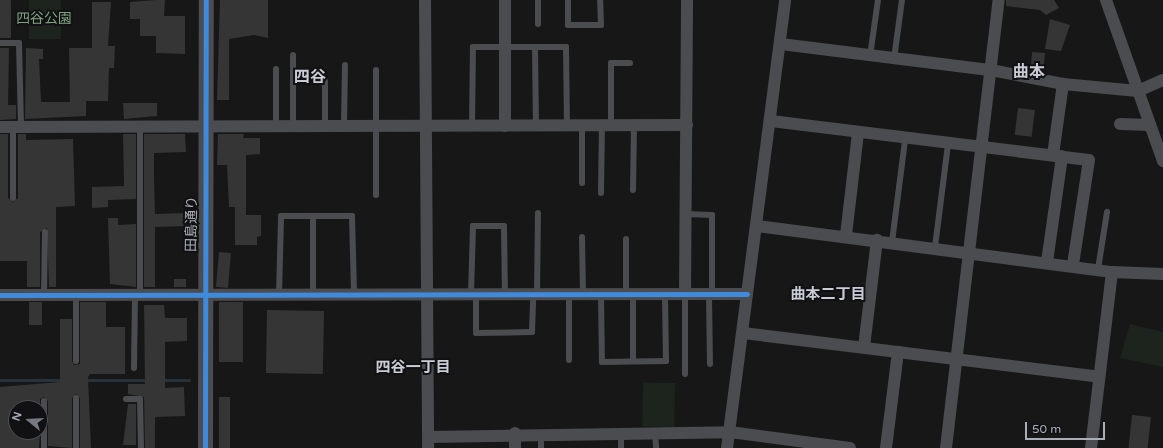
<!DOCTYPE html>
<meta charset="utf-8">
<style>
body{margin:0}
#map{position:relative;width:1163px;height:448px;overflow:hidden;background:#171717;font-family:"Varela Round","Noto Sans JP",sans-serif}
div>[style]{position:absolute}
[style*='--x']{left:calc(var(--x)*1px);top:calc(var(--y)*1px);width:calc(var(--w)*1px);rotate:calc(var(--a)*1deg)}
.green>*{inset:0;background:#1d241e;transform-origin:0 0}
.stream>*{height:3px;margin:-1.5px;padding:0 1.5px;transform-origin:1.5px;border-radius:1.5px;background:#2a3239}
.building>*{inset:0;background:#353536;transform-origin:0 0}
.service>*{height:6px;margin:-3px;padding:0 3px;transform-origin:3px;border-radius:3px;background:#4b4c50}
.minor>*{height:12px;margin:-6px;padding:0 6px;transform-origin:6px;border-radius:6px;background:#4b4c50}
.tertiary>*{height:15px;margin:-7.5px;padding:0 7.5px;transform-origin:7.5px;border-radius:7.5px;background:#4b4c50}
.cycleway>*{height:5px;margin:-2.5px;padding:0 2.5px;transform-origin:2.5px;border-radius:2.5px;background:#408adc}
span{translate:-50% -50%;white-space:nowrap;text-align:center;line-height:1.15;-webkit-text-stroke:4px #111113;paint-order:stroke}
.park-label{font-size:14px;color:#7fa381}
.street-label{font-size:14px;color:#a8adb8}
.neighbourhood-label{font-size:15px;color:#c9ccd4;font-weight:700}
.quarter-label{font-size:16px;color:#c9ccd4;font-weight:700}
.north{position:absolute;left:8px;top:400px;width:40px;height:40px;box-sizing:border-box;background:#111113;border:1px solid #4d4f55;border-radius:50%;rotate:288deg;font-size:11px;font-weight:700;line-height:16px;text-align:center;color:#a8adb8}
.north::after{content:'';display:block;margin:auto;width:14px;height:18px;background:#757880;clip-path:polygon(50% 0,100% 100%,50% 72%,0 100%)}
.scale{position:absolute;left:1025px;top:422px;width:80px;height:18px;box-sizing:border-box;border:2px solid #a8adb8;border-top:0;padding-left:5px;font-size:12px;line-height:14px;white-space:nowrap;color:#a8adb8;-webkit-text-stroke:3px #111113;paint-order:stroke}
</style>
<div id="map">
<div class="green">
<div style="left:29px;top:0;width:32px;height:39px"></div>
<div style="clip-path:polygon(1130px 324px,1163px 332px,1163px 367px,1120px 358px)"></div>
<div style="left:675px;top:383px;width:44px;height:32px;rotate:91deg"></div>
</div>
<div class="stream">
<div style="--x:0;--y:380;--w:64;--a:0"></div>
<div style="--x:86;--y:380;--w:62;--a:0"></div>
<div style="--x:162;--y:380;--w:27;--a:0"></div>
</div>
<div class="building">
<div style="left:0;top:0;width:11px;height:38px"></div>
<div style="clip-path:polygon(156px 0,165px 0,164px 16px,185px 16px,185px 54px,156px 53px,156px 36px,140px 36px,140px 19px,130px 19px,130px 2px)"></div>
<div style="clip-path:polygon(220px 0,268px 0,268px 38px,254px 35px,229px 39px,229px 100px,217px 100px)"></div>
<div style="clip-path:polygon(1006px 0,1054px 0,1059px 8px,1046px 15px,1040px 10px,1006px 6px)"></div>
<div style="clip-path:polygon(92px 2px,111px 2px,108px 46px,115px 46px,114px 68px,109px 68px,108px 101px,86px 101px,86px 116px,25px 119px,26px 48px,43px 49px,43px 59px,39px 59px,41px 102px,70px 102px,69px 48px,92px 48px)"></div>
<div style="clip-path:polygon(1050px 19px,1070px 25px,1061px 51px,1045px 49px)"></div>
<div style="clip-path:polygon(0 48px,9px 48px,8px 105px,16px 105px,16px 119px,0 120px)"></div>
<div style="left:1032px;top:52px;width:13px;height:18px;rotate:4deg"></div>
<div style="clip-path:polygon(123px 103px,157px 103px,157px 116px,124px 119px)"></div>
<div style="left:1018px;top:108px;width:17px;height:27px;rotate:7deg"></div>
<div style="clip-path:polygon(0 134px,8px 134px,8px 198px,13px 202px,18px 198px,18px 134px,26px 134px,26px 140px,73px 139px,75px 206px,56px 207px,56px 287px,49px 287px,47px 228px,40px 232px,40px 287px,27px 287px,27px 261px,0 261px)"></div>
<div style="clip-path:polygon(123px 134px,136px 134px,136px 199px,108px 200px,108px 207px,92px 208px,92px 187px,124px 186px)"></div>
<div style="clip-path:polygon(144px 134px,185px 134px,186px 152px,154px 153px,154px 179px,155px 214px,186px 213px,187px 226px,155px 227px,155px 287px,144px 287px)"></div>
<div style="clip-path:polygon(218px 134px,244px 134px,243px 138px,260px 138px,260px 154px,246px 155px,246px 215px,261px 215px,261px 236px,257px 237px,257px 245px,235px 245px,235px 207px,229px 207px,227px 165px,217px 165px)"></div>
<div style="clip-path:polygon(108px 218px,118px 218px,118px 225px,136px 224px,136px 287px,110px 284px)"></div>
<div style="left:219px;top:252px;width:12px;height:35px;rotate:5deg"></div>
<div style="left:174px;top:279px;width:12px;height:8px"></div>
<div style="left:29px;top:302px;width:13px;height:23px"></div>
<div style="clip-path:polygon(80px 302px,106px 302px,106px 327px,125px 327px,125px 374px,90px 374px,88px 377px,91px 448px,80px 448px,80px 398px,76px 394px,72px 398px,72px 448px,48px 446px,48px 401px,44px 397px,40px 399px,40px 407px,16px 408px,16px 432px,40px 432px,39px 448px,0 448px,0 387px,60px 382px,60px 319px,72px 319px,72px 361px,74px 365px,80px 364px)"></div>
<div style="left:219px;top:302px;width:24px;height:60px"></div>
<div style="clip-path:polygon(144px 305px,164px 305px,165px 318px,187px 318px,187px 341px,165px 342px,165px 388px,184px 387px,185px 416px,155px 417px,155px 448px,145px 448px,144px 397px,128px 394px,128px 384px,145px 384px)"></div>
<div style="left:267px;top:310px;width:57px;height:63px;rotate:1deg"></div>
<div style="left:219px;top:397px;width:11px;height:51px"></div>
<div style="clip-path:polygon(128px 404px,136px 404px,136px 445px,123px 445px)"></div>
<div style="left:1132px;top:415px;width:19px;height:33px;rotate:6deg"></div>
</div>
<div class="service">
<div style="--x:568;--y:0;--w:25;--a:90"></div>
<div style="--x:568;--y:25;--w:33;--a:0"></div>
<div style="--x:601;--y:25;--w:25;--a:-92"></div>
<div style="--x:538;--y:24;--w:24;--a:-90"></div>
<div style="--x:0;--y:43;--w:19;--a:0"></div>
<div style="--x:19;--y:43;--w:83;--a:88.6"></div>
<div style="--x:535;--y:47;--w:79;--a:89.3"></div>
<div style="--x:870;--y:56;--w:57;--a:-81.9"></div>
<div style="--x:894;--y:59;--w:60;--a:-82.3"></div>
<div style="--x:376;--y:70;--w:125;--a:90"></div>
<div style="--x:611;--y:125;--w:62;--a:-90"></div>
<div style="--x:611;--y:63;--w:19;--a:0"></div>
<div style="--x:140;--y:126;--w:169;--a:90"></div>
<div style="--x:276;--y:126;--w:57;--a:-90"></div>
<div style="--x:293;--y:126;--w:71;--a:-90"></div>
<div style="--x:325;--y:126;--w:45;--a:-90"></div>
<div style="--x:344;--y:126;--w:61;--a:-89.1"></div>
<div style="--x:472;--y:126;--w:79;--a:-89.3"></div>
<div style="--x:473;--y:47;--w:93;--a:0"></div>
<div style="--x:566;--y:47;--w:79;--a:89.3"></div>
<div style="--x:582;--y:183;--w:58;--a:-90"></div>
<div style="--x:633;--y:190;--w:65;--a:-89.1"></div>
<div style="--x:601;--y:193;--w:68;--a:-89.2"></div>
<div style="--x:13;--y:198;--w:72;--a:-90"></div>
<div style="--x:686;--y:214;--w:26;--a:2"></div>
<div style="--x:712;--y:215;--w:79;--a:90"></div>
<div style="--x:582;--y:237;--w:57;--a:89"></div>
<div style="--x:626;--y:239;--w:55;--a:90"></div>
<div style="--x:892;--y:242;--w:103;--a:-82.7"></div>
<div style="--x:935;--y:247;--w:104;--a:-82.8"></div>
<div style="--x:1098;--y:269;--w:58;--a:-81"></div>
<div style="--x:471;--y:294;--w:68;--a:-88.3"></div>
<div style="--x:473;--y:226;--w:31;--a:0"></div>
<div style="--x:504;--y:226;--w:68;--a:89.2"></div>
<div style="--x:476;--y:294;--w:39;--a:90"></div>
<div style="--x:476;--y:333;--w:56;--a:-1"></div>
<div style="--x:532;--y:332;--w:38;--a:-88"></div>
<div style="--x:537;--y:294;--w:81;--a:-89.3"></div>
<div style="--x:601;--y:294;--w:68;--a:89.2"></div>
<div style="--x:602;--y:362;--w:64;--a:-0.9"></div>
<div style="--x:666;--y:361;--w:67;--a:-90.9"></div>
<div style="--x:633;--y:294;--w:67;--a:90"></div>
<div style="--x:685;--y:294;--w:80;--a:90"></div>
<div style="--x:709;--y:294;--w:70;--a:89.2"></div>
<div style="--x:44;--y:295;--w:63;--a:-89.1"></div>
<div style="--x:76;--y:295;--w:66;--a:90"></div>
<div style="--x:279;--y:295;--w:79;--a:-88.5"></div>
<div style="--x:281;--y:216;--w:71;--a:0"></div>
<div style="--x:352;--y:216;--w:79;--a:88.5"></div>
<div style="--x:313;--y:295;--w:79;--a:-90"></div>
<div style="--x:569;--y:360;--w:66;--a:-90"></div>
<div style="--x:134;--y:368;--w:73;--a:-89.2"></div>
<div style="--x:76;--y:398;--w:50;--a:90"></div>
<div style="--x:126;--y:399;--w:14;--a:0"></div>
<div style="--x:140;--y:399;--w:49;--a:88.8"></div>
<div style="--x:44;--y:401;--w:47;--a:90"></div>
<div style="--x:655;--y:432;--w:16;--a:86"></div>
<div style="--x:541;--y:448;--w:14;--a:-90"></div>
<div style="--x:621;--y:448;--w:16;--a:-90"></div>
</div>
<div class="minor">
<div style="--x:425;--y:0;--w:448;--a:89.6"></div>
<div style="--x:1106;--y:0;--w:171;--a:70.5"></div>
<div style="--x:781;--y:44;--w:212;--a:7.1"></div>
<div style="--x:991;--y:70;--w:73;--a:11"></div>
<div style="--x:1063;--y:84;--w:75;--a:5.3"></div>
<div style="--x:1138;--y:91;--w:27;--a:-24"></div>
<div style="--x:771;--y:121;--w:320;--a:7"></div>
<div style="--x:1089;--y:160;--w:106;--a:98.7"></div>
<div style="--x:1120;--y:124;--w:30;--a:2"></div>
<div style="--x:505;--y:126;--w:126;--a:-90"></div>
<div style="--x:0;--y:127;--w:687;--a:-0.17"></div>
<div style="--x:1053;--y:155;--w:72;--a:-82"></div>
<div style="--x:757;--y:226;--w:358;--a:7.4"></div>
<div style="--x:1112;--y:272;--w:51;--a:2.2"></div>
<div style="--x:846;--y:235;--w:103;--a:-83.3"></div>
<div style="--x:1047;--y:262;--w:107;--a:-81.9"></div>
<div style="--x:685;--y:294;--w:294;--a:-89.6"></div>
<div style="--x:0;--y:295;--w:747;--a:-0.08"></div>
<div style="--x:743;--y:333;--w:359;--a:7"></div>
<div style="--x:864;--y:347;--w:108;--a:-83.1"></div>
<div style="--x:515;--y:433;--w:15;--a:90"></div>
<div style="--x:428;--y:437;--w:302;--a:-0.9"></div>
<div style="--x:730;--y:432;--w:121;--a:7.6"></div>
<div style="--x:727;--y:448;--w:452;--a:-82.6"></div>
<div style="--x:886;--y:448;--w:97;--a:-82.9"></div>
<div style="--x:946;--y:448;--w:451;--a:-83.3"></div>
<div style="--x:1091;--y:448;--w:177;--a:-83.2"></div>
</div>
<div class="tertiary">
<div style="--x:205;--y:448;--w:448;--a:-89.9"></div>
</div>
<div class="cycleway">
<div style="--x:0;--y:295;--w:747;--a:-0.08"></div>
<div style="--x:205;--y:448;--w:448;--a:-89.9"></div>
</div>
<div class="park-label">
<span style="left:44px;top:19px">四谷公園</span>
</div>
<div class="street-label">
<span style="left:192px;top:224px;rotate:-89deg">田島通り</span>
</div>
<div class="neighbourhood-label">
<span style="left:828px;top:295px">曲本二丁目</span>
<span style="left:413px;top:368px">四谷一丁目</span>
</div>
<div class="quarter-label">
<span style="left:1029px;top:72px">曲本</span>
<span style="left:310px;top:77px">四谷</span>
</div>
<div class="north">N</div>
<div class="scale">50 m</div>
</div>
